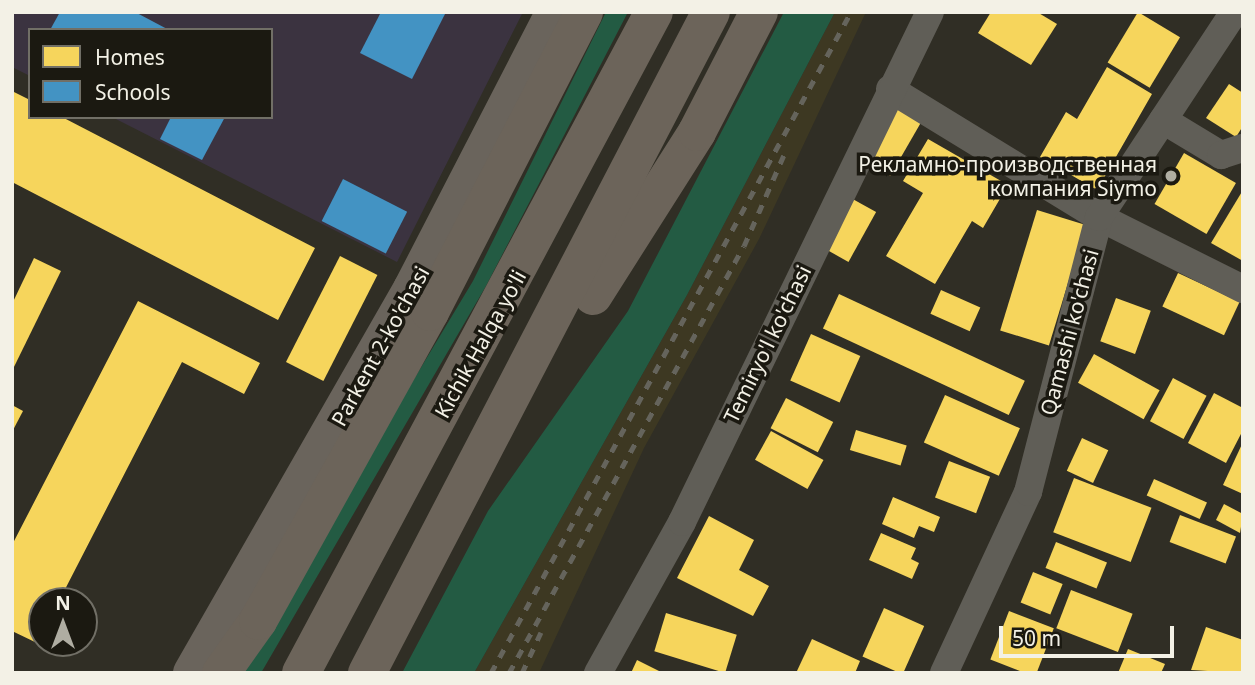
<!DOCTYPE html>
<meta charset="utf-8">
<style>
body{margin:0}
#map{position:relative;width:1255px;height:685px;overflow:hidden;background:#302e25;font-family:"Noto Sans",sans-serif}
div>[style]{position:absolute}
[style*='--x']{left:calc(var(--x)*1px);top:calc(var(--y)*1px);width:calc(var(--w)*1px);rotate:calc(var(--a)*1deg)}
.built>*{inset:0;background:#3d3822}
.education>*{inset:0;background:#3b3340}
.green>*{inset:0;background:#235b43}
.homes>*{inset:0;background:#f6d55c;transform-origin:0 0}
.schools>*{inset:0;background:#4393c3;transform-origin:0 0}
.street>*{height:28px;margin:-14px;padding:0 14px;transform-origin:14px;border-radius:14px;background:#605e57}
.primary>*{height:38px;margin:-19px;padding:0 19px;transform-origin:19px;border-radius:19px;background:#6a645c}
.highway>*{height:38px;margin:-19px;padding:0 19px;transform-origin:19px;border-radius:19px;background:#6c645a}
.rail>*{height:5px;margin-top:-2.5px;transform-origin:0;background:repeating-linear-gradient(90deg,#65645c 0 9px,transparent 0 18px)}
.dots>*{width:19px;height:19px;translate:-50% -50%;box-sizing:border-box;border:4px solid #1b1911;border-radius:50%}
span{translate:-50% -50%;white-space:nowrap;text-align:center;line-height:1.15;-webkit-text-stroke:7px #1b1911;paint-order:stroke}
.poi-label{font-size:21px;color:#f3f1e6}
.right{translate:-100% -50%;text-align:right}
.street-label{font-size:21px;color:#f3f1e6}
.frame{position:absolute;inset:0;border:14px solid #f3f1e6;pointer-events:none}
.legend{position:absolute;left:28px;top:28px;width:245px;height:91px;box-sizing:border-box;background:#1b1911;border:2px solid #716f66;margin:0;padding:9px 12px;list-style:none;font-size:21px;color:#f3f1e6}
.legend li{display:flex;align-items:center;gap:14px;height:35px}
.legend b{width:35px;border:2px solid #716f66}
.north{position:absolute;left:28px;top:587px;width:70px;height:70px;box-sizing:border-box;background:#1b1911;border:2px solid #716f66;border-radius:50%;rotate:0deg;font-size:19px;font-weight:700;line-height:28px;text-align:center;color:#f3f1e6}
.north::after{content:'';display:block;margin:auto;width:24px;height:32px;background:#afada2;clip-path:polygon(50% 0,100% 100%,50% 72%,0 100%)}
.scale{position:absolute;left:999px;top:626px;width:175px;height:32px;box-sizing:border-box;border:4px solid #f3f1e6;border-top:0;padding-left:9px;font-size:21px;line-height:24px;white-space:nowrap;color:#f3f1e6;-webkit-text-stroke:5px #1b1911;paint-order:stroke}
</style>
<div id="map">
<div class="built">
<div style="clip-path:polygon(835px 12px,866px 12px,759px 239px,644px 448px,539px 673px,474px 673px,687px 295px)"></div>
</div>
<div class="education">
<div style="clip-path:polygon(12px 12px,523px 12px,397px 262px,112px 117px,271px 117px,271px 30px,30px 30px,30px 76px,12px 67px)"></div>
</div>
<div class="green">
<div style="clip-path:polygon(606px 12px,628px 12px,486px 286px,261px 673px,237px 673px,473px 281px)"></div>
<div style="clip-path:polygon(784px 12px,835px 12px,687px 295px,474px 673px,402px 673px,488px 511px,628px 311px)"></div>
</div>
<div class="homes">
<div style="clip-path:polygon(991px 12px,1037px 12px,1057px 24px,1031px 65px,978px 33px)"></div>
<div style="left:1138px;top:12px;width:49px;height:59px;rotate:31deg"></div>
<div style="clip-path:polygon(1107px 67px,1152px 94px,1097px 190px,1040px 157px,1066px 112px,1077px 119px)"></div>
<div style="clip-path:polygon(1229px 84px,1243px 93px,1243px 126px,1236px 137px,1206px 118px)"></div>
<div style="clip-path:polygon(12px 91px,30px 100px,30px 117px,62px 117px,315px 248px,278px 320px,12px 182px)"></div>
<div style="left:897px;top:108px;width:28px;height:62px;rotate:30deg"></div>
<div style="clip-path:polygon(928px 139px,1008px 185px,983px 228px,972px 221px,935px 284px,886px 256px,923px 193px,903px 181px)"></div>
<div style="left:1184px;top:153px;width:60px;height:59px;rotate:30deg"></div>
<div style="clip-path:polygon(1243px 190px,1243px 261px,1211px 243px)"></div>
<div style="left:849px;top:197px;width:31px;height:57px;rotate:29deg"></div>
<div style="left:1037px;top:210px;width:51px;height:126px;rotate:17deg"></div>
<div style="left:340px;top:256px;width:42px;height:119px;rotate:27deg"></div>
<div style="clip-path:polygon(34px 258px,61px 271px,12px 371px,12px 304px)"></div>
<div style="left:1178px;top:273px;width:68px;height:37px;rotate:25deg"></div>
<div style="left:941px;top:290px;width:43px;height:26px;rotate:24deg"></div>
<div style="left:839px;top:294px;width:205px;height:38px;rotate:25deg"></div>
<div style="left:1116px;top:298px;width:37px;height:46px;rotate:20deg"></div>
<div style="clip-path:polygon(138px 301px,260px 363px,244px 394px,182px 362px,59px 601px,42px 601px,37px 643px,12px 631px,12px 545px)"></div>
<div style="left:811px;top:334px;width:54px;height:51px;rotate:24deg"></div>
<div style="left:1094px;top:354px;width:75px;height:33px;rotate:29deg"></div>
<div style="left:1173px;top:378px;width:38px;height:49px;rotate:28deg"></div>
<div style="clip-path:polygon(1214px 393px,1243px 408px,1243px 430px,1226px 463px,1188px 443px)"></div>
<div style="left:945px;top:395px;width:82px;height:52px;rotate:24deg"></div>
<div style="left:786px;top:398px;width:53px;height:34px;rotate:27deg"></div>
<div style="clip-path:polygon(12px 405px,23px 411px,12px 432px)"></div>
<div style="left:856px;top:430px;width:53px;height:21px;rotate:17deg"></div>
<div style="left:771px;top:431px;width:60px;height:33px;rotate:29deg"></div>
<div style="left:1082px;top:438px;width:29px;height:36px;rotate:25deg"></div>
<div style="clip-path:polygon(1243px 442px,1243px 494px,1223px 485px)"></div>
<div style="left:949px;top:461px;width:44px;height:39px;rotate:21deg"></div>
<div style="left:1074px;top:478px;width:83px;height:58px;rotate:21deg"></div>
<div style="left:1154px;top:479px;width:58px;height:18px;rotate:24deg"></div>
<div style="clip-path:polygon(893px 497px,940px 517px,934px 532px,919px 526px,914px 538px,882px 524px)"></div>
<div style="clip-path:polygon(1224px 504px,1243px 514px,1240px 533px,1216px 520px)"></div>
<div style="left:1180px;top:515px;width:60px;height:29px;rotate:21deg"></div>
<div style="clip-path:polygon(709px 516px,754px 540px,739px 570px,769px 586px,753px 616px,677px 578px)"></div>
<div style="clip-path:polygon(881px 533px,916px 548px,911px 559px,919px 563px,912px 579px,869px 560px)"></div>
<div style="left:1056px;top:542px;width:55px;height:28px;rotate:22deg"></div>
<div style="left:1033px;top:572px;width:32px;height:33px;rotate:22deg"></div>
<div style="left:1071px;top:590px;width:66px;height:41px;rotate:21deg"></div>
<div style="left:884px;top:608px;width:44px;height:53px;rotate:24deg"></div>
<div style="left:1009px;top:611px;width:48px;height:52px;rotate:21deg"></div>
<div style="left:666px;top:613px;width:74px;height:40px;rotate:17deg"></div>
<div style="clip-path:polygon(1206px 627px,1243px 640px,1241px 673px,1191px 670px)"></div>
<div style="clip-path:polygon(812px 639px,860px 661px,855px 673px,796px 673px)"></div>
<div style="clip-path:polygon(1128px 649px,1165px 664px,1161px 673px,1118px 673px)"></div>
<div style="clip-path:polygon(637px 660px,663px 673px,631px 673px)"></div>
</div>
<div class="schools">
<div style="clip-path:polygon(60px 12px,135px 12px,169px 30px,50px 30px)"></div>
<div style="clip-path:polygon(381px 12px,446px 12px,412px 79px,360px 53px)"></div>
<div style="clip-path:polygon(171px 117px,225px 117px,202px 160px,160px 139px)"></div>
<div style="left:343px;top:179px;width:72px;height:47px;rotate:27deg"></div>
</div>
<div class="street">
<div style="--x:890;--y:89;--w:245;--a:31.5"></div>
<div style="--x:1099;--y:217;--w:161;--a:26.6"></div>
<div style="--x:1163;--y:120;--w:68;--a:31.1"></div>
<div style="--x:1221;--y:155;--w:23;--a:-18"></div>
<div style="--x:598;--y:673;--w:173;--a:-60.9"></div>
<div style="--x:682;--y:522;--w:567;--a:-64.07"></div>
<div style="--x:944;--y:673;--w:200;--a:-65.1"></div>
<div style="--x:1028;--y:492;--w:284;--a:-75.5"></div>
<div style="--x:1099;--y:217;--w:245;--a:-56.6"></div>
</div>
<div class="primary">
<div style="--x:192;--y:673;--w:443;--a:-60.2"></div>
<div style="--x:412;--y:289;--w:312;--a:-62.7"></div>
</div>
<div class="highway">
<div style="--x:593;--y:296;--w:194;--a:-57.6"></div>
<div style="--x:697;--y:132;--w:135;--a:-62.7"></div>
<div style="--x:221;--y:673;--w:64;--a:-54.6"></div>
<div style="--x:258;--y:621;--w:354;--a:-60.9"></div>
<div style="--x:430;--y:312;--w:337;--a:-62.8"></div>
<div style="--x:301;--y:673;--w:749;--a:-61.9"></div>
<div style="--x:367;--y:673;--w:745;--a:-62.51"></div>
</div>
<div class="rail">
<div style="--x:491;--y:673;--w:753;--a:-61.43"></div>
<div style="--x:509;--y:673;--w:487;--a:-61.2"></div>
<div style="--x:744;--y:246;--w:99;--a:-66.3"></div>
<div style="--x:522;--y:673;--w:45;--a:-65.1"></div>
</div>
<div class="dots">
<div style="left:1171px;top:176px;background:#afada2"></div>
</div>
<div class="poi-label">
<span class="right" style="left:1157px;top:176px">Рекламно-производственная<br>компания Siymo</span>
</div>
<div class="street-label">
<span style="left:1069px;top:332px;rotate:-75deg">Qamashi ko'chasi</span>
<span style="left:480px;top:344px;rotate:-61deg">Kichik Halqa yo'li</span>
<span style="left:767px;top:344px;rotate:-64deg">Temiryo'l ko'chasi</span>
<span style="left:380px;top:346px;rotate:-61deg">Parkent 2-ko'chasi</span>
</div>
<div class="frame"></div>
<ul class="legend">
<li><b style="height:19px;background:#f6d55c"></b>Homes</li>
<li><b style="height:19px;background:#4393c3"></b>Schools</li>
</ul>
<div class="north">N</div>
<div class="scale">50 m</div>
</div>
